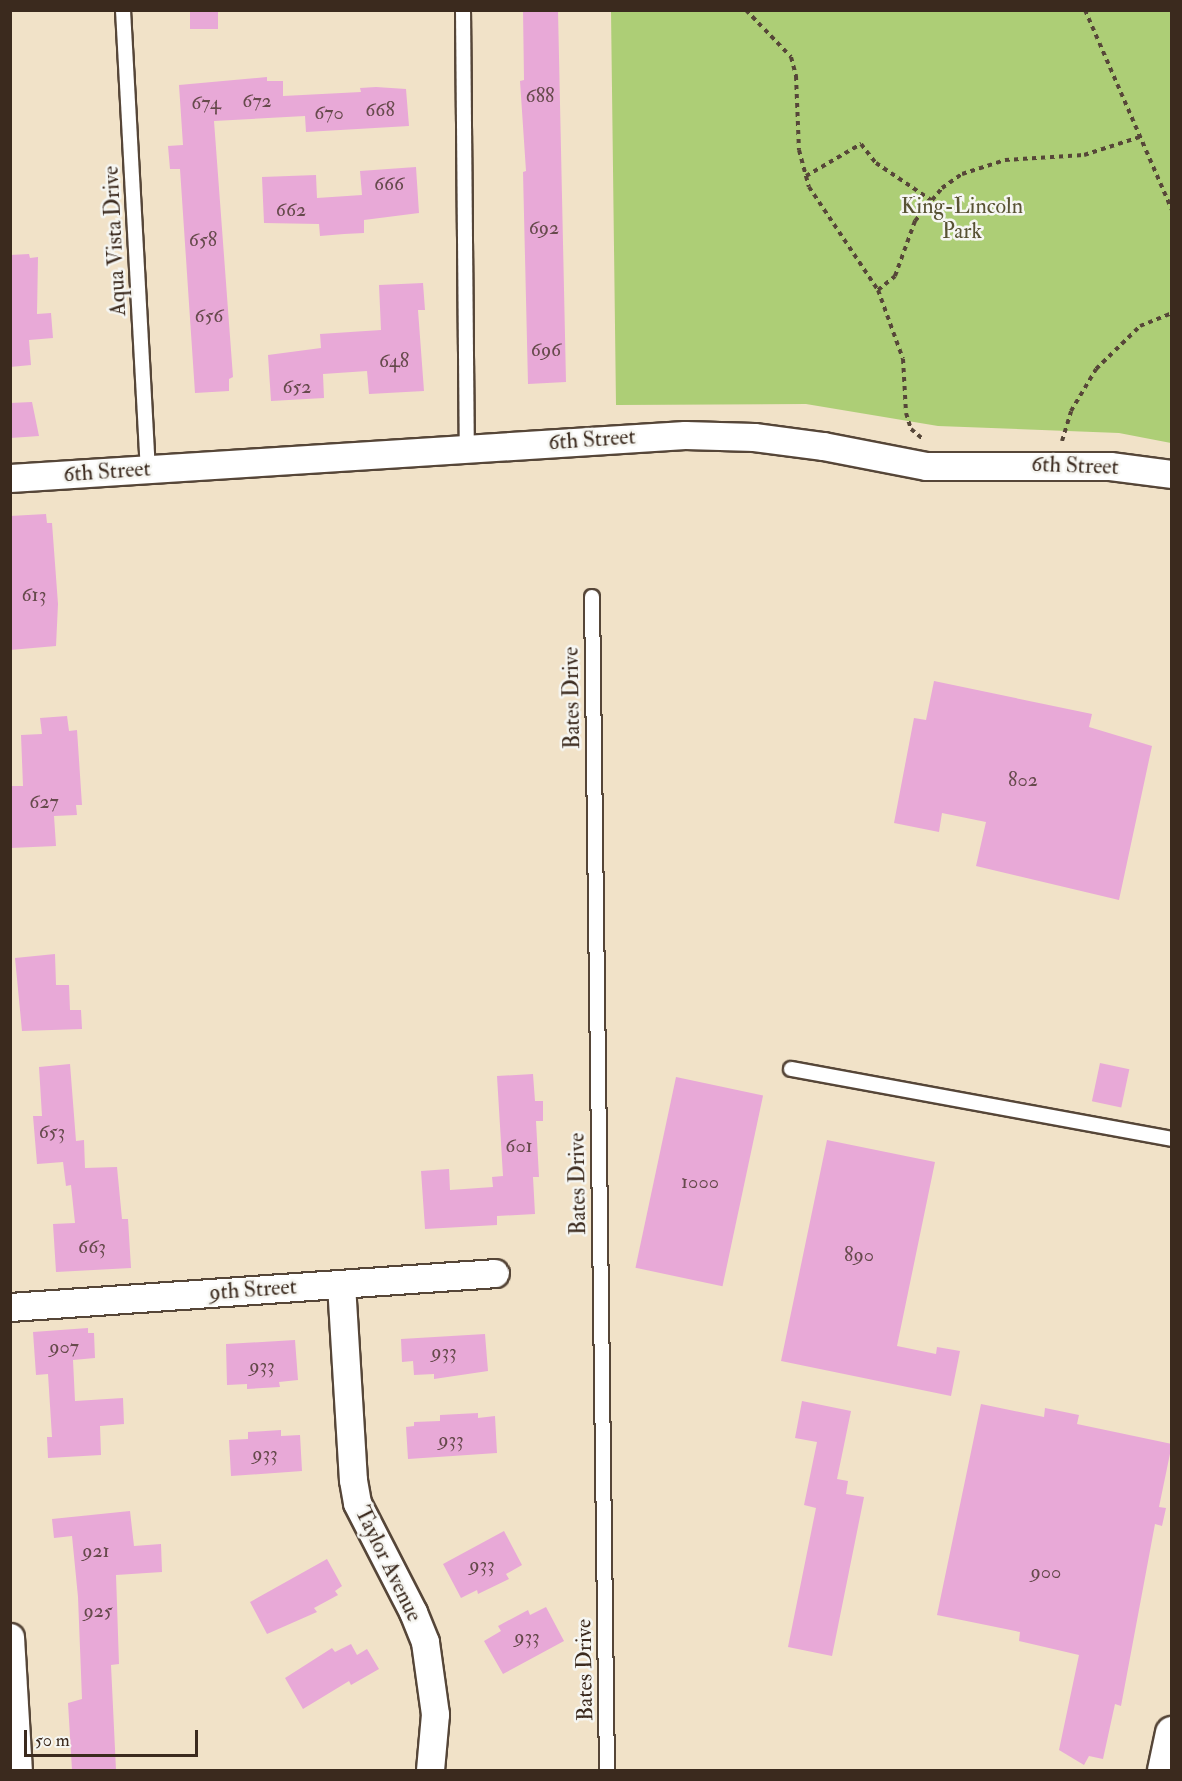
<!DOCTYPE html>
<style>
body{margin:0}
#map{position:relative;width:1182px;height:1781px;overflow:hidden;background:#f1e2c8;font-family:"IM FELL Double Pica",serif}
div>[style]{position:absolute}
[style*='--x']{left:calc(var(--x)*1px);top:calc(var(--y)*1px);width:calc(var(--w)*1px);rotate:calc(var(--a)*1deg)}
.green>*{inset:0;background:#adce76}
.building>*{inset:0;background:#e8a9d7;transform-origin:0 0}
.path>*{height:4px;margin-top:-2px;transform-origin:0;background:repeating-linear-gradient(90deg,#564638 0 4.5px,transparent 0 9px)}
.roads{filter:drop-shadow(2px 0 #564638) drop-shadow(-2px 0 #564638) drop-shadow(0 2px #564638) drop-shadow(0 -2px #564638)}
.service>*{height:14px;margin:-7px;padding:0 7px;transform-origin:7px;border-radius:7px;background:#fff}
.minor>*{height:27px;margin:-13.5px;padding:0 13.5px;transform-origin:13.5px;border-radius:13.5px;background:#fff}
.tertiary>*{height:33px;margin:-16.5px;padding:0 16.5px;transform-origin:16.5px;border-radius:16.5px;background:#fff}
span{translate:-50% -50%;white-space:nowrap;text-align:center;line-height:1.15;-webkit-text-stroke:5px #f6f6f2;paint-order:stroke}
.number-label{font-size:20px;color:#664a4c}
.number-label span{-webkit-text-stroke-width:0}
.park-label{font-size:22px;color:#585334}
.street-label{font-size:22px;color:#3b2a1e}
.frame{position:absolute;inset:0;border:12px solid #3b2a1e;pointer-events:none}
.scale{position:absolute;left:24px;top:1730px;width:174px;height:27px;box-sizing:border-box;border:3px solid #3b2a1e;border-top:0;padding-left:8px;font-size:18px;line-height:21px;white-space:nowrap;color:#3b2a1e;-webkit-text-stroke:4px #f6f6f2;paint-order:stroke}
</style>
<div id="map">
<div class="green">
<div style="clip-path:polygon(611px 11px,1171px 11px,1171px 443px,1119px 433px,938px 426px,806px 404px,616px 405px)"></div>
</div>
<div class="building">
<div style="left:190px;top:10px;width:28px;height:19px"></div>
<div style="clip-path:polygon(523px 10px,558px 10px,566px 382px,528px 384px,523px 172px,526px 171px,520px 81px,524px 80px)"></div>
<div style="clip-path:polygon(267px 77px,267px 81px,283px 81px,283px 96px,361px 92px,360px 88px,376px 87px,406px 89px,409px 126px,306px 132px,305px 116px,214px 121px,233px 377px,229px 379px,229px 391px,195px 393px,180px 169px,170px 169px,168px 146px,183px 145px,179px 85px)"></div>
<div style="clip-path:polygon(416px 167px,419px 213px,364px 220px,364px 233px,344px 234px,320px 236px,319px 224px,264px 223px,262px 177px,316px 175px,317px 198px,362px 195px,360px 171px)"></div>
<div style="clip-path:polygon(29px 254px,30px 258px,38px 257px,37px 314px,51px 313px,53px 338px,29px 340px,31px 365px,10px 367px,10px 255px)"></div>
<div style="clip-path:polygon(423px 283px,425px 310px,418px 310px,424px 391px,369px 394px,367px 371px,323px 374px,324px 398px,271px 401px,268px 355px,321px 348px,320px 334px,381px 330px,379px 285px)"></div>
<div style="clip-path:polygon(32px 402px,39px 436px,10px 438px,10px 403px)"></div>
<div style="clip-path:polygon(46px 514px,47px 523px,52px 523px,58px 604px,56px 646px,10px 650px,10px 516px)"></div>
<div style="clip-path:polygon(934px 681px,1092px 714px,1089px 727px,1152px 746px,1119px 900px,976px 866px,986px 822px,942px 813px,939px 832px,894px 823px,914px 718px,926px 720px)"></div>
<div style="clip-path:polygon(67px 716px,69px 731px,77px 730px,82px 805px,76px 805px,77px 815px,54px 816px,56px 846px,10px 848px,11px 786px,23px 786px,21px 735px,42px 734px,40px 718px)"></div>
<div style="clip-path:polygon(55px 954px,56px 985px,69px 985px,70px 1010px,81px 1010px,82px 1029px,22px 1031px,15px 958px)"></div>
<div style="left:1100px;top:1063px;width:30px;height:39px;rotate:12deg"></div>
<div style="clip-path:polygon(70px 1064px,76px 1141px,84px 1140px,85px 1168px,117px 1167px,122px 1219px,128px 1219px,131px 1268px,56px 1272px,53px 1224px,75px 1223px,71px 1185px,66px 1186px,63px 1162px,37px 1164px,33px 1116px,42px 1116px,39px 1067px)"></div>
<div style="clip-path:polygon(533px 1074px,535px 1101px,543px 1101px,543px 1121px,536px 1121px,539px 1177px,533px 1177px,535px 1214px,497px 1216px,497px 1225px,425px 1229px,421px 1171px,449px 1169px,450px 1190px,493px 1187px,492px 1177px,503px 1176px,497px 1076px)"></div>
<div style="left:676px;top:1077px;width:89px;height:195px;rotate:12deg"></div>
<div style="clip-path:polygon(827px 1140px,935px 1162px,897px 1346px,936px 1354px,937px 1347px,960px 1351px,951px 1396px,781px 1361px)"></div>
<div style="clip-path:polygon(88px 1328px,88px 1333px,94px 1333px,95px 1358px,73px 1360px,75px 1401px,123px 1398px,124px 1424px,100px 1426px,101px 1455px,48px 1458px,47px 1437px,52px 1437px,48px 1374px,36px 1375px,33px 1332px)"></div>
<div style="clip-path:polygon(485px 1334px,488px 1371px,434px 1379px,434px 1374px,414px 1375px,413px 1361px,402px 1362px,401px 1339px)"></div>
<div style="clip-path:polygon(295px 1340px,298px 1380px,279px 1382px,280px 1387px,247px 1389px,247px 1384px,227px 1385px,226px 1344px)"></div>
<div style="clip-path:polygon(802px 1401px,851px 1411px,837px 1479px,848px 1481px,846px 1494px,864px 1497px,832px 1656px,788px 1647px,816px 1508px,804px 1505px,817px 1442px,795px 1438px)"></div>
<div style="clip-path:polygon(981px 1404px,1044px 1417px,1045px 1408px,1079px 1415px,1077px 1424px,1172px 1444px,1159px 1507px,1166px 1508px,1162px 1526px,1155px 1524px,1121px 1706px,1115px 1704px,1103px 1759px,1089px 1756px,1084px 1765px,1059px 1750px,1079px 1655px,1019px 1641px,1020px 1632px,937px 1615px)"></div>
<div style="clip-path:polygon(478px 1413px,478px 1418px,495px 1416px,497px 1453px,408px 1459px,406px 1427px,414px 1426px,414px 1422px,440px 1421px,440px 1415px)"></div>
<div style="clip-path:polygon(281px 1430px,281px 1436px,300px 1435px,302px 1471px,231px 1476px,229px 1440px,248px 1439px,248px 1432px)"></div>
<div style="clip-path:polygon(130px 1511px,134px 1546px,161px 1544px,162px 1572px,116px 1575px,119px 1664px,111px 1665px,116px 1770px,72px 1770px,68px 1703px,82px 1699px,78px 1597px,72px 1536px,54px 1538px,52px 1519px)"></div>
<div style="clip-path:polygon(504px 1531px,522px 1565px,506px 1574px,509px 1579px,478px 1594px,477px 1590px,461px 1598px,443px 1564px)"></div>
<div style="clip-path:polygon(327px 1559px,342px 1586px,335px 1591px,338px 1595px,314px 1608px,317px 1612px,267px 1634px,250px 1602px)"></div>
<div style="clip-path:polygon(546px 1607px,564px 1641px,503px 1674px,484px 1641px,501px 1631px,498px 1626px,528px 1610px,530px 1615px)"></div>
<div style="clip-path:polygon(351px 1644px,357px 1655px,367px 1649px,379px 1669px,351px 1685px,349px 1681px,303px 1709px,285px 1678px,332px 1648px,335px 1652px)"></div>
</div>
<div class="path">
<div style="--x:746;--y:10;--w:65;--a:46.2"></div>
<div style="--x:791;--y:57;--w:20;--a:75"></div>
<div style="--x:796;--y:76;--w:74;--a:87.7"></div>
<div style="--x:799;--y:150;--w:38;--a:75"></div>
<div style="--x:809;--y:187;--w:124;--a:56.2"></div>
<div style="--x:878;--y:290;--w:73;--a:70.1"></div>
<div style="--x:903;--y:359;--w:54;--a:86.8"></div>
<div style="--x:906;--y:413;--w:17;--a:73"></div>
<div style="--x:911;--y:429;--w:17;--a:40"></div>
<div style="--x:1085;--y:10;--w:218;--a:66.5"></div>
<div style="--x:806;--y:176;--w:64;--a:-30.2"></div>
<div style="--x:861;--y:144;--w:24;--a:52"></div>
<div style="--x:876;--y:163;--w:66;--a:33.9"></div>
<div style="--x:878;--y:290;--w:22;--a:-39"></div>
<div style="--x:895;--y:276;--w:59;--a:-70"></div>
<div style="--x:915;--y:221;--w:43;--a:-50.7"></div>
<div style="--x:942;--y:188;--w:24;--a:-35"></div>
<div style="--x:962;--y:174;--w:45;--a:-18"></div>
<div style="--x:1005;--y:160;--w:79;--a:-3.6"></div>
<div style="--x:1084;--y:155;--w:59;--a:-17.8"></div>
<div style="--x:1062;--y:441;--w:31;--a:-73"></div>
<div style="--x:1071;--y:411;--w:49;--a:-59.2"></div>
<div style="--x:1096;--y:369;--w:62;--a:-44.3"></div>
<div style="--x:1140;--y:326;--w:35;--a:-22"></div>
</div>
<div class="roads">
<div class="service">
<div style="--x:123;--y:10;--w:460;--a:86.9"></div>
<div style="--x:463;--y:10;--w:438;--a:89.5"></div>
<div style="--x:592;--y:597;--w:1173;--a:89.27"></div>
<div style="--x:791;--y:1069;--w:387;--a:10.4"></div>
</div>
<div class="minor">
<div style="--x:10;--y:478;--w:676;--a:-3.65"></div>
<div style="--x:685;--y:435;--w:69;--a:1.7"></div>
<div style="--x:754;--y:437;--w:70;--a:7.4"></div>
<div style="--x:823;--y:446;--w:105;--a:11"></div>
<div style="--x:926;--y:466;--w:184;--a:0"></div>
<div style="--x:1110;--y:466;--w:63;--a:7.4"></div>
<div style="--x:341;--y:1284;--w:196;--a:86.5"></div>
<div style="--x:353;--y:1480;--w:23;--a:80"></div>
<div style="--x:357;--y:1503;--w:123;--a:62.8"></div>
<div style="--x:413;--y:1612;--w:32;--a:68"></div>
<div style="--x:425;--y:1642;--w:73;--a:82.1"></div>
<div style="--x:435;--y:1714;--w:56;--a:95.1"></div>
<div style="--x:10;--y:1307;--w:486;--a:-4"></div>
<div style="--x:10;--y:1637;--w:133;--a:86.6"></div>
</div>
<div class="tertiary">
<div style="--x:1164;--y:1770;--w:38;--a:-78"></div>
</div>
</div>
<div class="number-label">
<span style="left:540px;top:95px">688</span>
<span style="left:257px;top:100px">672</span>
<span style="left:206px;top:102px">674</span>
<span style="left:380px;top:109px">668</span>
<span style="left:329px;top:112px">670</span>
<span style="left:389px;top:183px">666</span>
<span style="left:291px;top:209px">662</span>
<span style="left:544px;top:227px">692</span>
<span style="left:203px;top:239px">658</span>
<span style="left:209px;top:315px">656</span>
<span style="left:546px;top:349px">696</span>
<span style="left:394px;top:360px">648</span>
<span style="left:297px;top:386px">652</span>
<span style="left:34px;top:594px">613</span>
<span style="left:1023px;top:779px">802</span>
<span style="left:44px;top:801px">627</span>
<span style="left:52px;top:1131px">653</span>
<span style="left:519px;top:1145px">601</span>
<span style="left:700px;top:1181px">1000</span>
<span style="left:92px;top:1246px">663</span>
<span style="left:859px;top:1254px">890</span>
<span style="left:64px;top:1346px">907</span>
<span style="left:444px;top:1351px">933</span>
<span style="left:262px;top:1365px">933</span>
<span style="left:451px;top:1439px">933</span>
<span style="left:265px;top:1453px">933</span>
<span style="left:96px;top:1550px">921</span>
<span style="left:482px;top:1564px">933</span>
<span style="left:1046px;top:1571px">900</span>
<span style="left:98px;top:1610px">925</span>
<span style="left:527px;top:1636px">933</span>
</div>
<div class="park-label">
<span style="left:962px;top:219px">King-Lincoln<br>Park</span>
</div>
<div class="street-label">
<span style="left:115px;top:241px;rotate:-93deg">Aqua Vista Drive</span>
<span style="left:592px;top:440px;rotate:-4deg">6th Street</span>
<span style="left:1075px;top:466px;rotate:2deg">6th Street</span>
<span style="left:107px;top:472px;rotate:-4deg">6th Street</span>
<span style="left:572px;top:698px;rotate:-91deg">Bates Drive</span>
<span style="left:578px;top:1184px;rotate:-91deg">Bates Drive</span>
<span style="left:253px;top:1290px;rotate:-4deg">9th Street</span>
<span style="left:388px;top:1564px;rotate:64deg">Taylor Avenue</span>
<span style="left:585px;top:1670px;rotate:-91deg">Bates Drive</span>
</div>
<div class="frame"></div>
<div class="scale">50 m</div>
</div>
